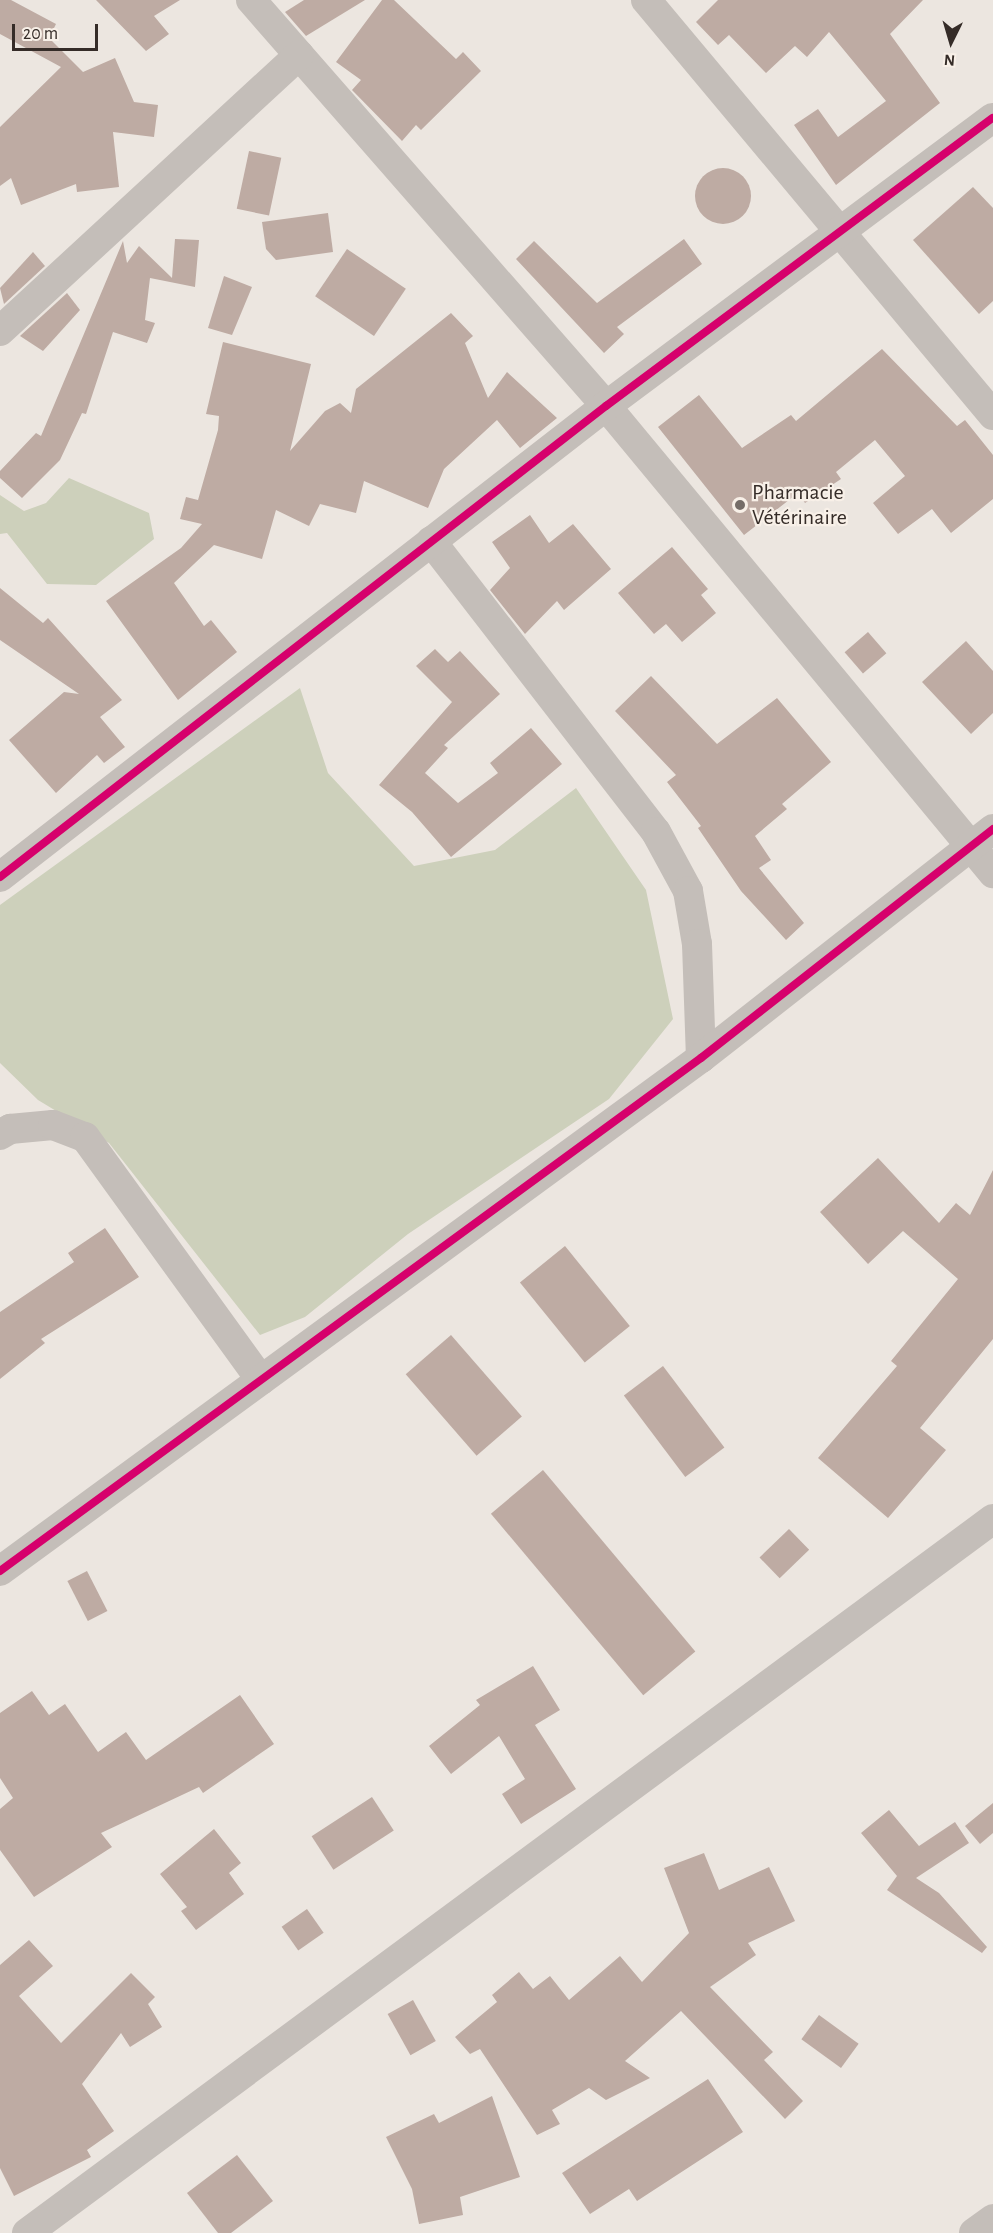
<!DOCTYPE html>
<meta charset="utf-8">
<style>
body{margin:0}
#map{position:relative;width:993px;height:2233px;overflow:hidden;background:#ece6e0;font-family:"Alegreya Sans",sans-serif}
div>[style]{position:absolute}
[style*='--x']{left:calc(var(--x)*1px);top:calc(var(--y)*1px);width:calc(var(--w)*1px);rotate:calc(var(--a)*1deg)}
.green>*{inset:0;background:#cdd0bb}
.building>*{inset:0;background:#beaba3;transform-origin:0 0}
.round{border-radius:50%}
.street>*{height:30px;margin:-15px;padding:0 15px;transform-origin:15px;border-radius:15px;background:#c4beb9}
.cycleway>*{height:8px;margin:-4px;padding:0 4px;transform-origin:4px;border-radius:4px;background:#d6006c}
.dots>*{width:16px;height:16px;translate:-50% -50%;box-sizing:border-box;border:3px solid #f8f0e8;border-radius:50%}
span{translate:-50% -50%;white-space:nowrap;text-align:center;line-height:1.15;-webkit-text-stroke:4.5px #f8f0e8;paint-order:stroke}
.poi-label{font-size:22px;color:#352c28}
.left{translate:0 -50%;text-align:left}
.north{position:absolute;left:921px;top:12px;width:60px;height:60px;-webkit-text-stroke:4px #f8f0e8;paint-order:stroke;rotate:185deg;font-size:16px;font-weight:700;line-height:24px;text-align:center;color:#352c28}
.north::after{content:'';display:block;margin:auto;width:21px;height:27px;background:#352c28;clip-path:polygon(50% 0,100% 100%,50% 72%,0 100%)}
.scale{position:absolute;left:12px;top:24px;width:86px;height:27px;box-sizing:border-box;border:3px solid #352c28;border-top:0;padding-left:8px;font-size:18px;line-height:21px;white-space:nowrap;color:#352c28;-webkit-text-stroke:4px #f8f0e8;paint-order:stroke}
</style>
<div id="map">
<div class="green">
<div style="clip-path:polygon(69px 478px,149px 513px,154px 539px,96px 585px,47px 584px,7px 533px,0 534px,0 495px,24px 511px,46px 503px)"></div>
<div style="clip-path:polygon(300px 688px,328px 773px,414px 866px,495px 850px,576px 788px,646px 890px,673px 1019px,609px 1099px,408px 1234px,305px 1317px,260px 1335px,109px 1143px,38px 1100px,0 1063px,0 905px)"></div>
</div>
<div class="building">
<div style="clip-path:polygon(0 0,11px 0,56px 24px,49px 38px,83px 72px,115px 58px,134px 102px,158px 105px,154px 137px,113px 132px,119px 187px,77px 192px,76px 184px,21px 205px,11px 178px,0 186px,0 127px,61px 67px,0 34px)"></div>
<div style="clip-path:polygon(96px 0,180px 0,154px 16px,169px 34px,146px 51px)"></div>
<div style="clip-path:polygon(304px 0,365px 0,306px 36px,285px 12px)"></div>
<div style="clip-path:polygon(382px 0,394px 0,456px 59px,463px 52px,481px 71px,421px 130px,416px 125px,402px 141px,352px 90px,361px 80px,336px 62px)"></div>
<div style="clip-path:polygon(718px 0,923px 0,890px 34px,940px 103px,836px 185px,794px 125px,818px 109px,838px 137px,886px 101px,829px 32px,807px 57px,795px 46px,766px 73px,729px 35px,718px 45px,696px 22px)"></div>
<div style="left:249px;top:151px;width:33px;height:59px;rotate:12deg"></div>
<div class="round" style="left:695px;top:168px;width:56px;height:56px"></div>
<div style="clip-path:polygon(973px 187px,993px 208px,993px 301px,979px 314px,913px 240px)"></div>
<div style="clip-path:polygon(328px 213px,333px 252px,276px 260px,266px 249px,262px 222px)"></div>
<div style="clip-path:polygon(175px 239px,199px 240px,195px 287px,150px 278px,145px 320px,155px 323px,147px 343px,113px 332px,86px 414px,82px 413px,60px 460px,22px 498px,0 478px,0 471px,36px 433px,41px 436px,123px 241px,127px 263px,139px 246px,172px 278px)"></div>
<div style="clip-path:polygon(684px 239px,702px 264px,617px 327px,624px 334px,604px 353px,516px 259px,534px 241px,597px 303px)"></div>
<div style="left:347px;top:249px;width:71px;height:57px;rotate:34deg"></div>
<div style="clip-path:polygon(33px 252px,45px 266px,4px 304px,0 288px)"></div>
<div style="clip-path:polygon(224px 276px,252px 287px,232px 335px,208px 328px)"></div>
<div style="clip-path:polygon(67px 293px,80px 310px,43px 351px,20px 336px)"></div>
<div style="clip-path:polygon(451px 313px,473px 336px,465px 343px,488px 398px,507px 372px,557px 418px,520px 448px,497px 420px,444px 469px,428px 508px,364px 481px,356px 513px,320px 504px,309px 526px,276px 510px,262px 559px,214px 545px,174px 583px,204px 626px,211px 620px,237px 652px,178px 700px,106px 601px,181px 548px,202px 524px,180px 519px,186px 497px,198px 500px,218px 430px,219px 416px,206px 414px,223px 342px,311px 364px,290px 451px,325px 411px,340px 403px,351px 413px,356px 389px)"></div>
<div style="clip-path:polygon(882px 349px,957px 426px,965px 420px,993px 455px,993px 499px,951px 533px,932px 509px,898px 534px,873px 503px,905px 476px,875px 440px,836px 472px,841px 479px,805px 503px,798px 493px,744px 535px,658px 427px,699px 395px,742px 448px,791px 415px,796px 421px)"></div>
<div style="clip-path:polygon(530px 515px,549px 543px,573px 524px,611px 569px,564px 610px,557px 601px,525px 634px,490px 590px,510px 568px,492px 542px)"></div>
<div style="clip-path:polygon(672px 547px,708px 589px,701px 595px,716px 613px,682px 642px,666px 624px,654px 634px,618px 593px)"></div>
<div style="clip-path:polygon(0 588px,43px 623px,48px 618px,122px 700px,100px 717px,125px 747px,104px 763px,97px 755px,56px 793px,9px 740px,64px 692px,79px 694px,0 640px)"></div>
<div style="left:868px;top:632px;width:28px;height:31px;rotate:49deg"></div>
<div style="clip-path:polygon(966px 641px,993px 671px,993px 713px,971px 734px,922px 682px)"></div>
<div style="clip-path:polygon(435px 649px,448px 662px,460px 651px,500px 694px,444px 745px,448px 748px,425px 773px,458px 803px,498px 773px,490px 763px,531px 728px,562px 764px,451px 857px,412px 812px,379px 785px,452px 702px,416px 666px)"></div>
<div style="clip-path:polygon(651px 676px,717px 744px,777px 698px,831px 762px,782px 804px,787px 809px,755px 836px,771px 860px,759px 868px,804px 923px,786px 940px,741px 891px,698px 828px,701px 826px,667px 782px,676px 775px,615px 711px)"></div>
<div style="clip-path:polygon(878px 1158px,939px 1223px,956px 1203px,970px 1215px,993px 1170px,993px 1339px,920px 1428px,946px 1450px,888px 1518px,818px 1458px,897px 1366px,891px 1361px,958px 1279px,903px 1231px,868px 1264px,820px 1212px)"></div>
<div style="clip-path:polygon(105px 1228px,139px 1277px,41px 1339px,45px 1343px,0 1379px,0 1312px,74px 1262px,68px 1253px)"></div>
<div style="left:565px;top:1246px;width:103px;height:58px;rotate:51deg"></div>
<div style="left:451px;top:1335px;width:108px;height:60px;rotate:49deg"></div>
<div style="left:663px;top:1366px;width:102px;height:49px;rotate:53deg"></div>
<div style="left:543px;top:1470px;width:237px;height:68px;rotate:50deg"></div>
<div style="left:789px;top:1529px;width:29px;height:41px;rotate:46deg"></div>
<div style="left:87px;top:1571px;width:45px;height:22px;rotate:63deg"></div>
<div style="clip-path:polygon(533px 1666px,560px 1710px,535px 1725px,576px 1789px,521px 1824px,502px 1794px,525px 1779px,499px 1736px,451px 1774px,429px 1746px,480px 1705px,476px 1700px)"></div>
<div style="clip-path:polygon(32px 1691px,49px 1715px,65px 1704px,98px 1752px,126px 1732px,146px 1760px,240px 1695px,274px 1744px,203px 1793px,199px 1787px,101px 1833px,112px 1847px,34px 1897px,0 1850px,0 1809px,13px 1798px,0 1778px,0 1713px)"></div>
<div style="left:372px;top:1797px;width:40px;height:72px;rotate:57deg"></div>
<div style="clip-path:polygon(993px 1803px,993px 1833px,980px 1844px,965px 1826px)"></div>
<div style="clip-path:polygon(889px 1810px,919px 1846px,955px 1822px,969px 1843px,916px 1878px,939px 1893px,987px 1947px,982px 1953px,887px 1890px,897px 1876px,861px 1833px)"></div>
<div style="clip-path:polygon(214px 1829px,241px 1863px,229px 1873px,244px 1894px,196px 1930px,181px 1911px,187px 1907px,160px 1874px)"></div>
<div style="clip-path:polygon(704px 1853px,719px 1890px,769px 1867px,795px 1921px,748px 1943px,756px 1955px,710px 1987px,773px 2052px,764px 2060px,803px 2101px,785px 2119px,681px 2011px,625px 2061px,650px 2078px,606px 2100px,589px 2088px,552px 2110px,560px 2124px,537px 2135px,480px 2049px,470px 2054px,455px 2037px,497px 2002px,492px 1995px,519px 1972px,533px 1989px,550px 1976px,569px 2000px,620px 1956px,642px 1982px,689px 1933px,664px 1868px)"></div>
<div style="left:307px;top:1909px;width:29px;height:31px;rotate:55deg"></div>
<div style="clip-path:polygon(29px 1940px,53px 1966px,19px 1996px,61px 2043px,131px 1973px,155px 1997px,148px 2004px,162px 2027px,130px 2047px,121px 2033px,82px 2084px,114px 2131px,87px 2150px,91px 2157px,14px 2196px,0 2168px,0 1965px)"></div>
<div style="left:413px;top:2000px;width:47px;height:29px;rotate:61deg"></div>
<div style="left:819px;top:2015px;width:49px;height:30px;rotate:36deg"></div>
<div style="clip-path:polygon(708px 2079px,743px 2132px,637px 2201px,629px 2189px,590px 2214px,562px 2173px)"></div>
<div style="clip-path:polygon(492px 2096px,520px 2177px,460px 2197px,463px 2215px,419px 2224px,412px 2189px,386px 2137px,434px 2114px,439px 2123px)"></div>
<div style="clip-path:polygon(237px 2155px,273px 2201px,231px 2233px,218px 2233px,187px 2193px)"></div>
</div>
<div class="street">
<div style="--x:251;--y:0;--w:539;--a:48.83"></div>
<div style="--x:606;--y:406;--w:607;--a:50.35"></div>
<div style="--x:646;--y:0;--w:541;--a:50.1"></div>
<div style="--x:0;--y:331;--w:407;--a:-42.7"></div>
<div style="--x:431;--y:541;--w:368;--a:52.3"></div>
<div style="--x:656;--y:832;--w:67;--a:61.5"></div>
<div style="--x:688;--y:891;--w:54;--a:80.4"></div>
<div style="--x:697;--y:944;--w:114;--a:88"></div>
<div style="--x:0;--y:877;--w:768;--a:-37.86"></div>
<div style="--x:606;--y:406;--w:482;--a:-36.7"></div>
<div style="--x:0;--y:1135;--w:12;--a:-31"></div>
<div style="--x:10;--y:1129;--w:43;--a:-5.3"></div>
<div style="--x:53;--y:1125;--w:34;--a:21"></div>
<div style="--x:85;--y:1137;--w:300;--a:54.1"></div>
<div style="--x:0;--y:1571;--w:869;--a:-36.2"></div>
<div style="--x:701;--y:1058;--w:371;--a:-38.1"></div>
<div style="--x:27;--y:2233;--w:1201;--a:-36.47"></div>
<div style="--x:974;--y:2233;--w:24;--a:-36"></div>
</div>
<div class="cycleway">
<div style="--x:0;--y:877;--w:768;--a:-37.86"></div>
<div style="--x:606;--y:406;--w:482;--a:-36.7"></div>
<div style="--x:0;--y:1571;--w:869;--a:-36.2"></div>
<div style="--x:701;--y:1058;--w:371;--a:-38.1"></div>
</div>
<div class="dots">
<div style="left:740px;top:505px;background:#756d68"></div>
</div>
<div class="poi-label">
<span class="left" style="left:752px;top:505px">Pharmacie<br>Vétérinaire</span>
</div>
<div class="north">N</div>
<div class="scale">20 m</div>
</div>
